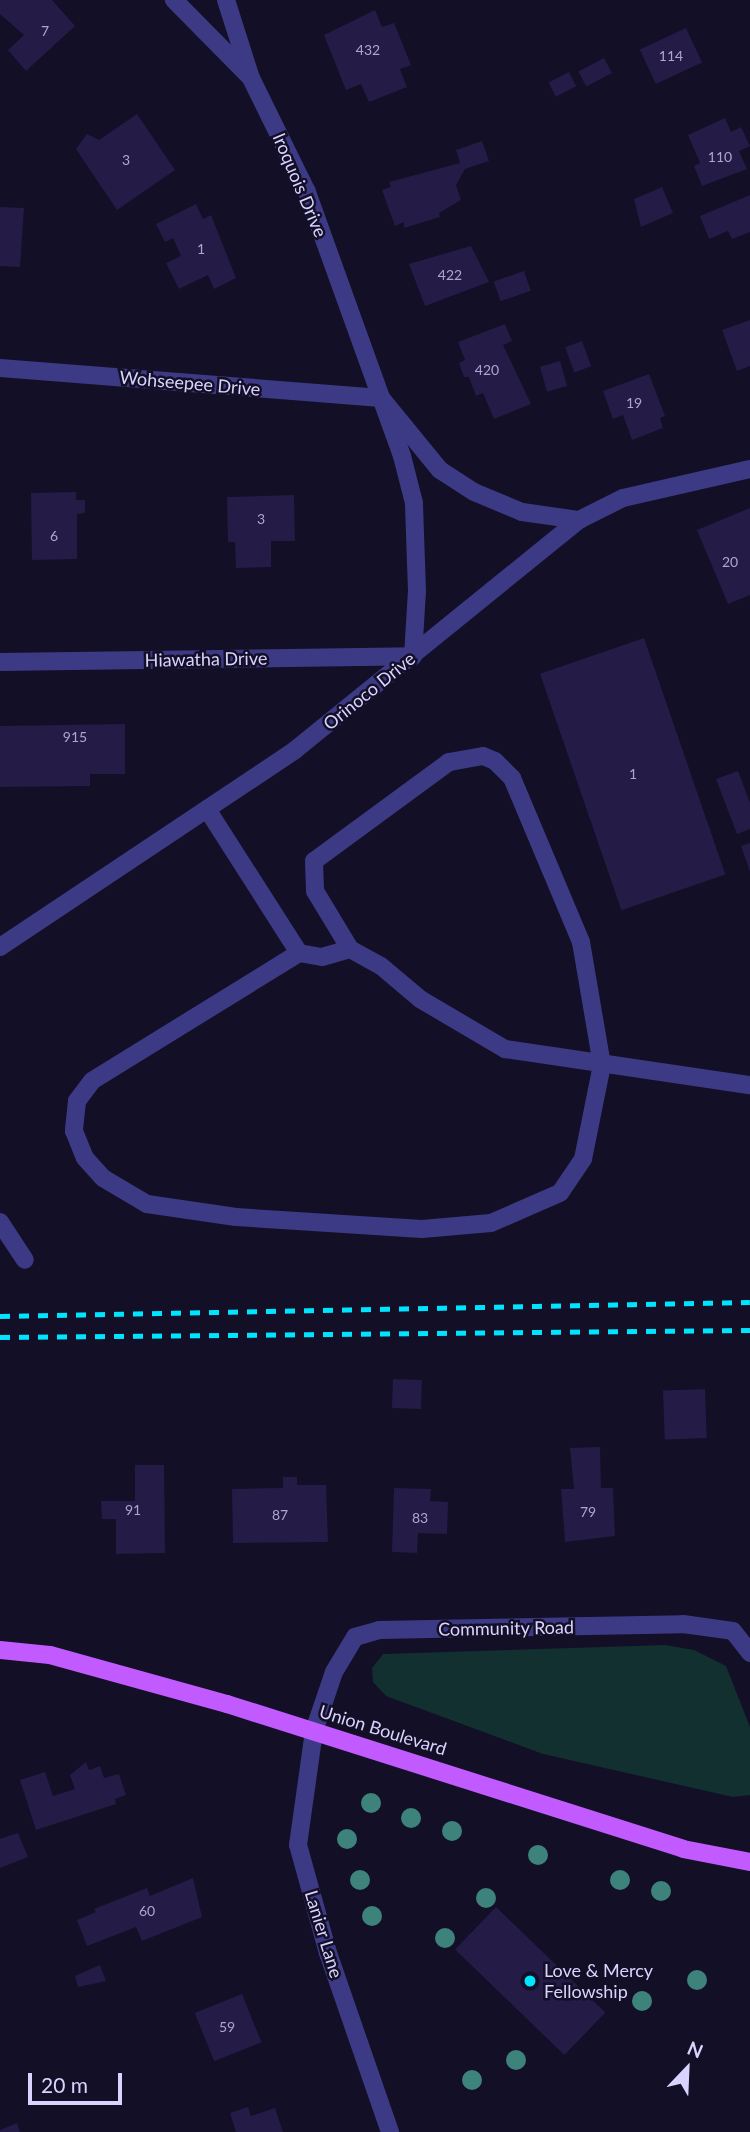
<!DOCTYPE html>
<style>
body{margin:0}
#map{position:relative;width:750px;height:2132px;overflow:hidden;background:#130f26;font-family:Lato,sans-serif}
div>[style]{position:absolute}
[style*='--x']{left:calc(var(--x)*1px);top:calc(var(--y)*1px);width:calc(var(--w)*1px);rotate:calc(var(--a)*1deg)}
.green>*{inset:0;background:#12302f}
.building>*{inset:0;background:#241b47;transform-origin:0 0}
.minor>*{height:18px;margin:-9px;padding:0 9px;transform-origin:9px;border-radius:9px;background:#3d3a85}
.major>*{height:18px;margin:-9px;padding:0 9px;transform-origin:9px;border-radius:9px;background:#c25bff}
.rail>*{height:5px;margin-top:-2.5px;transform-origin:0;background:repeating-linear-gradient(90deg,#00e5ff 0 10px,transparent 0 19px)}
.trees>*{width:20px;height:20px;margin:-10px;border-radius:50%;background:#3d827b}
.dots>*{width:19px;height:19px;translate:-50% -50%;box-sizing:border-box;border:4px solid #130f26;border-radius:50%}
span{translate:-50% -50%;white-space:nowrap;text-align:center;line-height:1.15;-webkit-text-stroke:5px #130f26;paint-order:stroke}
.number-label{font-size:14px;color:#aca6d1}
.number-label span{-webkit-text-stroke-width:0}
.street-label{font-size:18px;color:#d9d4ff}
.poi-label{font-size:18px;color:#d9d4ff}
.left{translate:0 -50%;text-align:left}
.north{position:absolute;left:652px;top:2034px;width:70px;height:70px;-webkit-text-stroke:5px #130f26;paint-order:stroke;rotate:23deg;font-size:19px;font-weight:700;line-height:28px;text-align:center;color:#d9d4ff}
.north::after{content:'';display:block;margin:auto;width:24px;height:32px;background:#d9d4ff;clip-path:polygon(50% 0,100% 100%,50% 72%,0 100%)}
.scale{position:absolute;left:28px;top:2073px;width:94px;height:32px;box-sizing:border-box;border:4px solid #d9d4ff;border-top:0;padding-left:9px;font-size:21px;line-height:24px;white-space:nowrap;color:#d9d4ff;-webkit-text-stroke:5px #130f26;paint-order:stroke}
</style>
<div id="map">
<div class="green">
<div style="clip-path:polygon(665px 1645px,694px 1650px,726px 1666px,750px 1727px,750px 1795px,733px 1797px,543px 1754px,386px 1696px,373px 1682px,372px 1668px,383px 1654px)"></div>
</div>
<div class="building">
<div style="clip-path:polygon(0 0,52px 0,75px 26px,26px 71px,8px 50px,24px 35px,0 14px)"></div>
<div style="clip-path:polygon(375px 10px,382px 27px,394px 23px,411px 65px,400px 69px,407px 87px,369px 102px,361px 84px,346px 90px,324px 35px)"></div>
<div style="left:686px;top:28px;width:38px;height:51px;rotate:65deg"></div>
<div style="left:604px;top:58px;width:17px;height:29px;rotate:62deg"></div>
<div style="left:569px;top:72px;width:16px;height:23px;rotate:63deg"></div>
<div style="clip-path:polygon(137px 114px,175px 170px,117px 210px,76px 149px,87px 134px,99px 140px)"></div>
<div style="clip-path:polygon(725px 118px,731px 132px,741px 127px,750px 146px,739px 151px,747px 169px,702px 186px,694px 166px,700px 163px,688px 135px)"></div>
<div style="clip-path:polygon(482px 141px,489px 161px,465px 169px,456px 185px,461px 200px,439px 213px,440px 217px,404px 228px,404px 222px,395px 226px,382px 190px,391px 187px,389px 182px,460px 163px,456px 150px)"></div>
<div style="clip-path:polygon(662px 187px,673px 213px,641px 227px,634px 199px)"></div>
<div style="clip-path:polygon(750px 195px,750px 232px,732px 239px,728px 231px,709px 239px,700px 216px)"></div>
<div style="clip-path:polygon(196px 204px,203px 219px,211px 215px,236px 278px,214px 289px,208px 275px,179px 289px,166px 263px,181px 256px,173px 238px,165px 242px,156px 224px)"></div>
<div style="clip-path:polygon(0 207px,24px 208px,20px 267px,0 266px)"></div>
<div style="clip-path:polygon(471px 246px,489px 282px,425px 306px,409px 264px)"></div>
<div style="left:524px;top:271px;width:21px;height:32px;rotate:71deg"></div>
<div style="clip-path:polygon(750px 320px,750px 366px,737px 371px,722px 330px)"></div>
<div style="clip-path:polygon(505px 324px,512px 341px,503px 345px,531px 404px,494px 419px,483px 393px,476px 396px,469px 377px,464px 377px,459px 363px,465px 360px,458px 342px)"></div>
<div style="left:582px;top:341px;width:27px;height:18px;rotate:70deg"></div>
<div style="left:560px;top:361px;width:26px;height:21px;rotate:74deg"></div>
<div style="clip-path:polygon(649px 374px,665px 416px,660px 418px,663px 428px,632px 440px,623px 415px,613px 419px,603px 391px)"></div>
<div style="clip-path:polygon(76px 492px,76px 500px,85px 500px,85px 513px,77px 514px,77px 559px,32px 560px,31px 493px)"></div>
<div style="clip-path:polygon(294px 495px,295px 541px,271px 541px,271px 567px,236px 568px,235px 542px,228px 542px,227px 497px)"></div>
<div style="clip-path:polygon(750px 508px,750px 595px,728px 604px,697px 530px)"></div>
<div style="left:644px;top:638px;width:250px;height:110px;rotate:71deg"></div>
<div style="clip-path:polygon(125px 724px,125px 774px,90px 774px,90px 786px,0 787px,0 726px)"></div>
<div style="clip-path:polygon(738px 771px,750px 803px,750px 829px,737px 834px,716px 779px)"></div>
<div style="clip-path:polygon(750px 843px,750px 872px,741px 846px)"></div>
<div style="left:393px;top:1379px;width:29px;height:29px;rotate:2deg"></div>
<div style="left:705px;top:1389px;width:49px;height:42px;rotate:88deg"></div>
<div style="clip-path:polygon(600px 1447px,601px 1488px,613px 1488px,615px 1536px,565px 1542px,561px 1489px,574px 1489px,570px 1448px)"></div>
<div style="clip-path:polygon(135px 1465px,164px 1465px,165px 1553px,116px 1554px,116px 1519px,102px 1519px,101px 1501px,135px 1501px)"></div>
<div style="clip-path:polygon(283px 1477px,297px 1477px,297px 1485px,326px 1485px,328px 1542px,233px 1543px,232px 1489px,283px 1488px)"></div>
<div style="clip-path:polygon(394px 1488px,431px 1489px,430px 1501px,448px 1502px,447px 1534px,418px 1533px,417px 1553px,392px 1552px)"></div>
<div style="clip-path:polygon(86px 1762px,89px 1770px,100px 1766px,104px 1778px,119px 1774px,126px 1795px,115px 1799px,116px 1804px,36px 1830px,20px 1780px,45px 1772px,53px 1796px,75px 1789px,70px 1775px)"></div>
<div style="clip-path:polygon(18px 1833px,28px 1857px,0 1868px,0 1839px)"></div>
<div style="clip-path:polygon(193px 1878px,202px 1917px,142px 1941px,136px 1927px,87px 1946px,77px 1920px,96px 1912px,94px 1909px,147px 1888px,150px 1896px)"></div>
<div style="left:496px;top:1907px;width:152px;height:59px;rotate:44deg"></div>
<div style="clip-path:polygon(100px 1965px,106px 1981px,78px 1987px,75px 1976px)"></div>
<div style="left:242px;top:1994px;width:52px;height:51px;rotate:68deg"></div>
<div style="clip-path:polygon(248px 2107px,251px 2116px,275px 2108px,283px 2132px,236px 2132px,230px 2113px)"></div>
<div style="clip-path:polygon(17px 2123px,20px 2132px,0 2132px,0 2130px)"></div>
</div>
<div class="minor">
<div style="--x:226;--y:0;--w:79;--a:72.3"></div>
<div style="--x:0;--y:368;--w:382;--a:4.5"></div>
<div style="--x:381;--y:398;--w:93;--a:50.7"></div>
<div style="--x:440;--y:470;--w:40;--a:32.9"></div>
<div style="--x:474;--y:492;--w:52;--a:22.6"></div>
<div style="--x:522;--y:512;--w:58;--a:8"></div>
<div style="--x:0;--y:662;--w:413;--a:-0.8"></div>
<div style="--x:413;--y:656;--w:65;--a:-86.5"></div>
<div style="--x:417;--y:591;--w:88;--a:-92"></div>
<div style="--x:414;--y:503;--w:49;--a:-104.3"></div>
<div style="--x:402;--y:456;--w:281;--a:-109.8"></div>
<div style="--x:307;--y:192;--w:127;--a:-116.2"></div>
<div style="--x:251;--y:78;--w:110;--a:-134.6"></div>
<div style="--x:207;--y:809;--w:171;--a:57.4"></div>
<div style="--x:299;--y:953;--w:23;--a:10"></div>
<div style="--x:322;--y:957;--w:29;--a:-16"></div>
<div style="--x:350;--y:949;--w:35;--a:29"></div>
<div style="--x:381;--y:966;--w:51;--a:40.2"></div>
<div style="--x:420;--y:999;--w:99;--a:30.5"></div>
<div style="--x:505;--y:1049;--w:248;--a:8.4"></div>
<div style="--x:0;--y:947;--w:355;--a:-33.7"></div>
<div style="--x:295;--y:750;--w:365;--a:-39"></div>
<div style="--x:579;--y:520;--w:49;--a:-26.6"></div>
<div style="--x:623;--y:498;--w:130;--a:-12.9"></div>
<div style="--x:299;--y:953;--w:243;--a:148.3"></div>
<div style="--x:92;--y:1081;--w:25;--a:127"></div>
<div style="--x:77;--y:1101;--w:30;--a:96"></div>
<div style="--x:74;--y:1131;--w:29;--a:68"></div>
<div style="--x:85;--y:1158;--w:27;--a:48"></div>
<div style="--x:103;--y:1178;--w:51;--a:30.6"></div>
<div style="--x:147;--y:1204;--w:90;--a:8.3"></div>
<div style="--x:236;--y:1217;--w:186;--a:3.7"></div>
<div style="--x:422;--y:1229;--w:69;--a:-5"></div>
<div style="--x:491;--y:1223;--w:75;--a:-23.5"></div>
<div style="--x:560;--y:1193;--w:41;--a:-55.9"></div>
<div style="--x:583;--y:1159;--w:96;--a:-78.6"></div>
<div style="--x:602;--y:1065;--w:125;--a:-99.7"></div>
<div style="--x:581;--y:942;--w:178;--a:-112.8"></div>
<div style="--x:512;--y:778;--w:24;--a:-135"></div>
<div style="--x:495;--y:761;--w:13;--a:-157"></div>
<div style="--x:483;--y:756;--w:35;--a:170"></div>
<div style="--x:449;--y:762;--w:167;--a:143.7"></div>
<div style="--x:314;--y:861;--w:30;--a:88"></div>
<div style="--x:315;--y:891;--w:68;--a:58.9"></div>
<div style="--x:0;--y:1222;--w:45;--a:56.7"></div>
<div style="--x:390;--y:2132;--w:189;--a:-109.1"></div>
<div style="--x:328;--y:1953;--w:112;--a:-105.5"></div>
<div style="--x:298;--y:1845;--w:115;--a:-82"></div>
<div style="--x:314;--y:1731;--w:62;--a:-71.3"></div>
<div style="--x:334;--y:1672;--w:41;--a:-59"></div>
<div style="--x:355;--y:1637;--w:25;--a:-16"></div>
<div style="--x:379;--y:1630;--w:304;--a:-1.1"></div>
<div style="--x:683;--y:1624;--w:50;--a:8"></div>
<div style="--x:733;--y:1631;--w:28;--a:52"></div>
</div>
<div class="major">
<div style="--x:0;--y:1650;--w:50;--a:5.7"></div>
<div style="--x:50;--y:1655;--w:184;--a:15.5"></div>
<div style="--x:227;--y:1704;--w:478;--a:17.6"></div>
<div style="--x:683;--y:1849;--w:68;--a:11"></div>
</div>
<div class="rail">
<div style="--x:0;--y:1316;--w:750;--a:-1.07"></div>
<div style="--x:0;--y:1337;--w:750;--a:-0.53"></div>
</div>
<div class="trees">
<div style="left:371px;top:1803px"></div>
<div style="left:411px;top:1818px"></div>
<div style="left:452px;top:1831px"></div>
<div style="left:347px;top:1839px"></div>
<div style="left:538px;top:1855px"></div>
<div style="left:360px;top:1880px"></div>
<div style="left:620px;top:1880px"></div>
<div style="left:661px;top:1891px"></div>
<div style="left:486px;top:1898px"></div>
<div style="left:372px;top:1916px"></div>
<div style="left:445px;top:1938px"></div>
<div style="left:697px;top:1980px"></div>
<div style="left:642px;top:2001px"></div>
<div style="left:516px;top:2060px"></div>
<div style="left:472px;top:2080px"></div>
</div>
<div class="dots">
<div style="left:530px;top:1981px;background:#00e5ff"></div>
</div>
<div class="number-label">
<span style="left:45px;top:31px">7</span>
<span style="left:368px;top:50px">432</span>
<span style="left:671px;top:56px">114</span>
<span style="left:720px;top:157px">110</span>
<span style="left:126px;top:160px">3</span>
<span style="left:201px;top:249px">1</span>
<span style="left:450px;top:275px">422</span>
<span style="left:487px;top:370px">420</span>
<span style="left:634px;top:403px">19</span>
<span style="left:261px;top:519px">3</span>
<span style="left:54px;top:536px">6</span>
<span style="left:730px;top:562px">20</span>
<span style="left:75px;top:737px">915</span>
<span style="left:633px;top:774px">1</span>
<span style="left:133px;top:1510px">91</span>
<span style="left:588px;top:1512px">79</span>
<span style="left:280px;top:1515px">87</span>
<span style="left:420px;top:1518px">83</span>
<span style="left:147px;top:1911px">60</span>
<span style="left:227px;top:2027px">59</span>
</div>
<div class="street-label">
<span style="left:300px;top:185px;rotate:67deg">Iroquois Drive</span>
<span style="left:190px;top:383px;rotate:5deg">Wohseepee Drive</span>
<span style="left:206px;top:659px;rotate:-1deg">Hiawatha Drive</span>
<span style="left:369px;top:691px;rotate:-39deg">Orinoco Drive</span>
<span style="left:506px;top:1628px;rotate:-1deg">Community Road</span>
<span style="left:383px;top:1730px;rotate:17deg">Union Boulevard</span>
<span style="left:324px;top:1934px;rotate:73deg">Lanier Lane</span>
</div>
<div class="poi-label">
<span class="left" style="left:544px;top:1981px">Love &amp; Mercy<br>Fellowship</span>
</div>
<div class="north">N</div>
<div class="scale">20 m</div>
</div>
